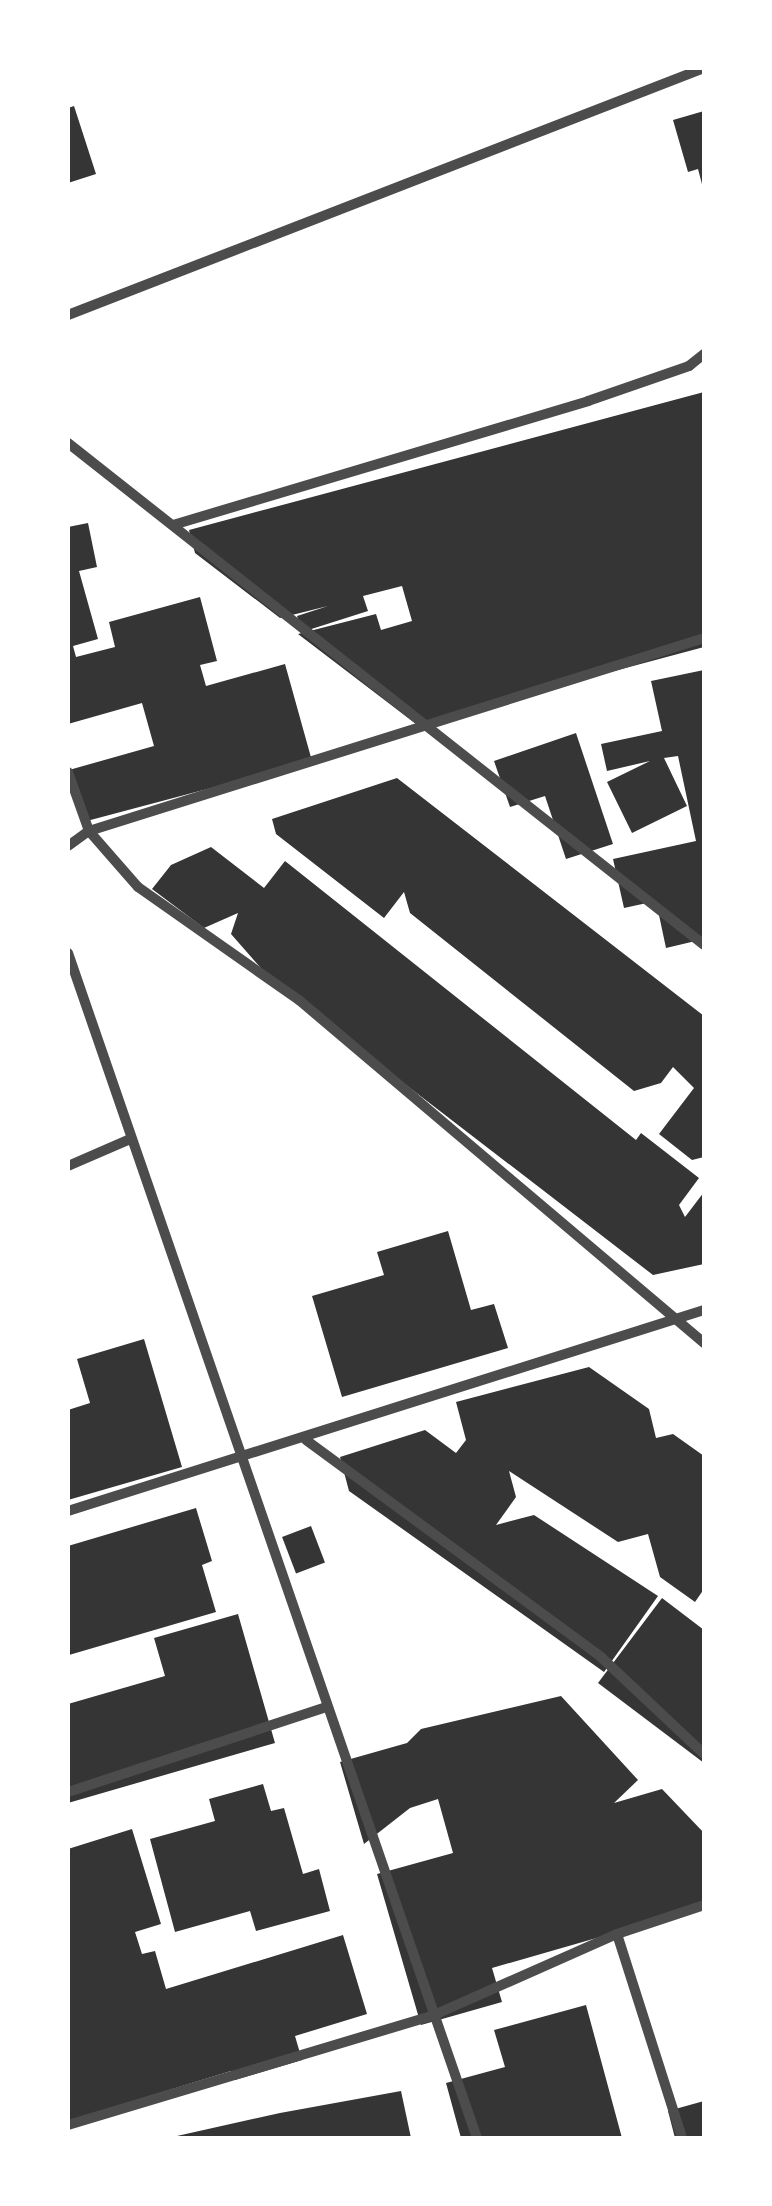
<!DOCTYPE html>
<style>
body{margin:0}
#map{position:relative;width:772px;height:2206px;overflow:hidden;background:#fff;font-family:"DejaVu Sans",sans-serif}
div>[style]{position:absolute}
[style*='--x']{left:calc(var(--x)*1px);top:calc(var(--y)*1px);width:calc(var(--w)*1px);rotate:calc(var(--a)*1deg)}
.building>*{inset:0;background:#353535;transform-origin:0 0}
.minor>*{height:10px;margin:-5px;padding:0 5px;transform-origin:5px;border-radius:5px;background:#4c4c4c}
span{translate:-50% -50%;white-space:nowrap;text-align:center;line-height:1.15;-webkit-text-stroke:8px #fff;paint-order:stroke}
.frame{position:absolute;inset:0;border:70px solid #fff;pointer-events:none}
</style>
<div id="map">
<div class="building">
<div style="clip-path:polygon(74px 106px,96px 174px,68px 183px,68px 108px)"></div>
<div style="clip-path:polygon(704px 111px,704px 188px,703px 188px,698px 169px,688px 172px,673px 120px)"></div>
<div style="clip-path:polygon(704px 392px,704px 647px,416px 724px,298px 634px,376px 614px,381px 630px,412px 621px,402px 586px,363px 596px,368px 611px,302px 632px,297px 616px,328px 606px,280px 618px,195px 553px,189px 530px)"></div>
<div style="clip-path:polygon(88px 523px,97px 567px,79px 571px,98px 639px,73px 646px,76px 657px,115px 647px,109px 622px,200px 597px,217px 661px,200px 665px,206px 686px,285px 664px,312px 761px,83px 822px,69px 770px,154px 746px,142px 703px,68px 724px,68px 527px)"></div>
<div style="clip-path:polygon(704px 670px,704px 939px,666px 948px,656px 901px,624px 908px,613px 859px,696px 841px,678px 756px,664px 758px,687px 806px,632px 833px,607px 782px,650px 761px,607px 771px,601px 744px,662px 731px,651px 681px)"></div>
<div style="clip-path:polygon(576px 733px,613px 844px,566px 859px,545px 796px,510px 807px,494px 761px)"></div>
<div style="clip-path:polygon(397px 778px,704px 1016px,704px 1157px,692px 1160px,659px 1134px,694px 1088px,673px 1067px,661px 1083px,634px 1091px,410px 913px,404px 892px,384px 918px,276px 834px,272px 819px)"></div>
<div style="clip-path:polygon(211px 847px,264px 888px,285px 861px,636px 1140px,641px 1133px,699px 1178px,679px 1205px,685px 1217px,704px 1192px,704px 1264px,653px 1275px,275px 984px,231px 934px,238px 913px,204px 928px,152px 889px,171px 865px)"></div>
<div style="clip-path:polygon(448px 1231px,471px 1310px,494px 1304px,508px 1348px,342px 1397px,312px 1296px,384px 1275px,377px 1252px)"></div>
<div style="clip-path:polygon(144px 1339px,182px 1467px,68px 1500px,68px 1410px,90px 1403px,77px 1359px)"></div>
<div style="clip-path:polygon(589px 1367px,649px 1409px,656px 1438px,673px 1434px,704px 1456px,704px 1589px,695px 1602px,660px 1577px,648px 1534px,618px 1542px,509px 1471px,516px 1497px,496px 1525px,534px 1515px,658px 1596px,604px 1672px,349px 1491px,340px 1457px,425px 1430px,456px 1453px,466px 1440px,456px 1402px)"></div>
<div style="clip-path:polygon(196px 1508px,212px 1561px,202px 1565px,216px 1612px,69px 1655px,68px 1546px)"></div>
<div style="left:311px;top:1526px;width:39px;height:31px;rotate:69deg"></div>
<div style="clip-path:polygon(662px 1598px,704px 1630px,704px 1763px,598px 1683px)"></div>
<div style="clip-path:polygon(238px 1614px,275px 1743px,68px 1803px,68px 1704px,165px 1676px,154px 1638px)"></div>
<div style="clip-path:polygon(561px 1696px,638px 1780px,614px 1803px,662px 1789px,704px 1833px,704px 1907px,492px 1968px,502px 2002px,421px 2025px,377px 1874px,453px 1853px,438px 1799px,410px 1808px,364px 1844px,340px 1762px,407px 1743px,421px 1729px)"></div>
<div style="clip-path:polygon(263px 1784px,271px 1811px,284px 1808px,303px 1874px,319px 1869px,330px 1911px,256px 1931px,250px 1911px,175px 1932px,150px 1839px,215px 1821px,209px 1799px)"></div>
<div style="clip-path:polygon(132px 1829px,161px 1924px,135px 1932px,142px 1954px,155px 1951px,166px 1989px,343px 1935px,367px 2014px,295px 2036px,302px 2060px,235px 2080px,231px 2071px,68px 2121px,68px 1849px)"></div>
<div style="clip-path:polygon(586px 2005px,622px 2138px,461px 2138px,446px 2083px,505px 2067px,494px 2030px)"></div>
<div style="clip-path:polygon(401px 2091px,411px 2138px,168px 2138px,280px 2113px)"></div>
<div style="clip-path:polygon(704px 2101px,704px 2138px,675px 2138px,668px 2111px)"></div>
</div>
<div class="minor">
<div style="--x:68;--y:315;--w:682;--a:-21.22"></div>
<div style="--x:68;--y:443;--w:810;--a:38.28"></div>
<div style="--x:173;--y:525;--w:433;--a:-16.6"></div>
<div style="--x:588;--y:401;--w:107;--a:-19.1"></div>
<div style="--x:689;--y:366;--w:19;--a:-39"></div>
<div style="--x:68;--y:772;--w:63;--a:70.4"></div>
<div style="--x:89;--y:831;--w:74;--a:48.8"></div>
<div style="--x:138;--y:887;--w:197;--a:35.1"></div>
<div style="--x:299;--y:1000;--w:531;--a:40.26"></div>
<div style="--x:68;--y:846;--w:26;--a:-36"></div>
<div style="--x:89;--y:831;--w:645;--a:-17.42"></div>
<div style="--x:68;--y:953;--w:1254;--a:70.96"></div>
<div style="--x:68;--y:1166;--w:65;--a:-23.4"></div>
<div style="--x:306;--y:1440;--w:366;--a:36.3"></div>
<div style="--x:601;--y:1657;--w:141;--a:43.3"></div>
<div style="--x:68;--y:1511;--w:667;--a:-17.54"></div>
<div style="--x:68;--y:1792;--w:272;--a:-18.2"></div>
<div style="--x:617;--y:1934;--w:214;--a:72.3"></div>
<div style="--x:68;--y:2125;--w:382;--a:-16.7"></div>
<div style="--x:434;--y:2015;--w:200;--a:-23.9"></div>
<div style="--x:617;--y:1934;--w:92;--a:-18.4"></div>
</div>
<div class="frame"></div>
</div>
